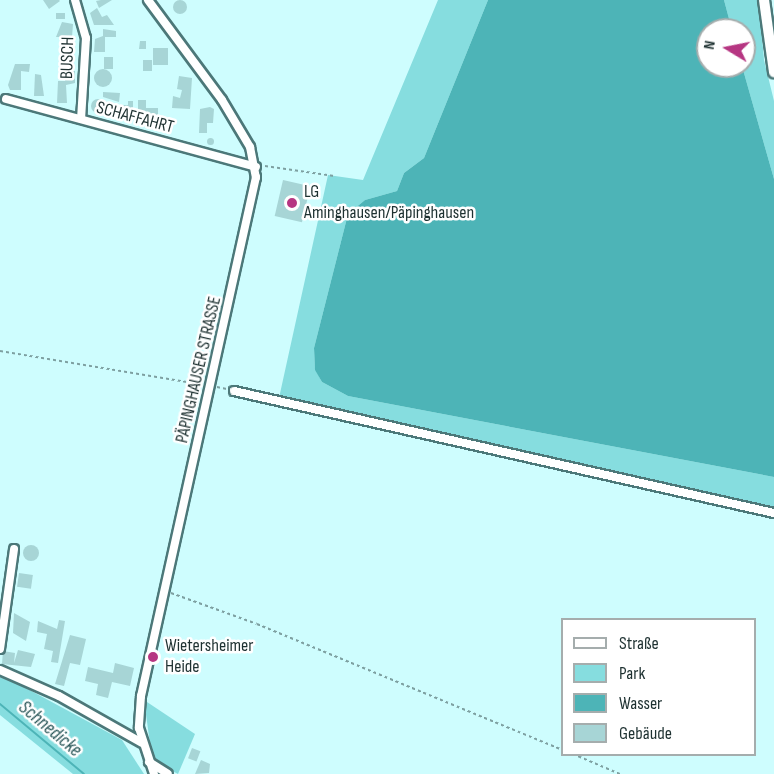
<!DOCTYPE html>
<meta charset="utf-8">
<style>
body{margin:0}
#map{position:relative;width:774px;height:774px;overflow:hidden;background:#cefdfe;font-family:"Sofia Sans Condensed",sans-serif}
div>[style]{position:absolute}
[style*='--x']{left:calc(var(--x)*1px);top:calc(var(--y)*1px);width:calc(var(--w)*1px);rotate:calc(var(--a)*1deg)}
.green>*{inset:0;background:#86dddf}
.water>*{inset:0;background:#4db4b7}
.stream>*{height:2px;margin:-1px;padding:0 1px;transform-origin:1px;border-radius:1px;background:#4db4b7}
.building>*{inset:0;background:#a7d5d6;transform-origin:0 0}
.round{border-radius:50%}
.path>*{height:1.5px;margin-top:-0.75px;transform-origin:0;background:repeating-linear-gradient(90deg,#7ea0a1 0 3px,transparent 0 6px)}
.roads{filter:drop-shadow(2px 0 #4c7879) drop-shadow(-2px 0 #4c7879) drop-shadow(0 2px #4c7879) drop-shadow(0 -2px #4c7879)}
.street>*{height:8px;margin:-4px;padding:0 4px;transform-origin:4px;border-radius:4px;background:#fff}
.secondary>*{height:10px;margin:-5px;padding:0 5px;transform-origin:5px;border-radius:5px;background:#fff}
.dots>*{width:16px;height:16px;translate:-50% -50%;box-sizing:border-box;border:3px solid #fff;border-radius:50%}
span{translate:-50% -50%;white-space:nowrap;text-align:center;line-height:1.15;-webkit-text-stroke:5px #fff;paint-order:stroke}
.street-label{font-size:18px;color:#1e3131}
.poi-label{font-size:18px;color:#1e3131}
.left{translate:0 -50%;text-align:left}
.water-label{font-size:20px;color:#2b585a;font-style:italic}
.legend{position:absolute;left:561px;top:618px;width:195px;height:138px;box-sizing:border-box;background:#fff;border:2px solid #a5adad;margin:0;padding:8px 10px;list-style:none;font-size:18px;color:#1e3131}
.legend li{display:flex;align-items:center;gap:12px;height:30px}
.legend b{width:30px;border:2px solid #a5adad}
.north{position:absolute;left:696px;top:18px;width:60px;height:60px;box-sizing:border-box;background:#fff;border:2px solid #a5adad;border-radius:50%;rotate:280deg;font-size:16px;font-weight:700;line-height:24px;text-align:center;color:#1e3131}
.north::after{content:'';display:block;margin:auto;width:21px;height:27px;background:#b63682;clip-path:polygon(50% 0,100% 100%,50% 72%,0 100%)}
</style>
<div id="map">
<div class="green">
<div style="clip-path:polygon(438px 0,488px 0,424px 158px,404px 173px,397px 191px,365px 200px,348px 214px,314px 348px,315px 369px,322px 382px,348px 396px,774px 477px,774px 510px,279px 398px,328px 175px,363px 180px)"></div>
<div style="clip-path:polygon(724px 0,759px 0,764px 60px,774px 101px,774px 179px,742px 66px,744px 30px,732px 30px)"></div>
<div style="clip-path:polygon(0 674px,122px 740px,144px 774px,73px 774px,0 715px)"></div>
<div style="clip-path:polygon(144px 700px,195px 734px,178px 774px,159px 764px,151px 751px)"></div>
</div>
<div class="water">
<div style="clip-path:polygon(488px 0,724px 0,732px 30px,708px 30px,708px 66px,742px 66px,774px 179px,774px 477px,348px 396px,322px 382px,315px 370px,314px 348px,348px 214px,365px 200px,397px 191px,404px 173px,424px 158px)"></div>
</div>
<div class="stream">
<div style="--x:0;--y:704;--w:109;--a:39.8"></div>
</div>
<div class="building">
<div style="clip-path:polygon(43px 0,59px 0,60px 1px,49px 9px)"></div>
<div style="clip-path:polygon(112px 0,99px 8px,96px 1px,101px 0)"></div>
<div class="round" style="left:173px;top:0;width:14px;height:14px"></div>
<div style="clip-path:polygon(97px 8px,102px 17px,107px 15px,114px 25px,94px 25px,90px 13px)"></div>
<div style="left:56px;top:13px;width:9px;height:6px"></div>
<div style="clip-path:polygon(62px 22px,73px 24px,72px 37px,56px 37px)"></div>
<div style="clip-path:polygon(103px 29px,116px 31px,116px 37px,105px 37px,105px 52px,94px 52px,95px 39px,103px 36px)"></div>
<div style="clip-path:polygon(140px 41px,146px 41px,146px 49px,139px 49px)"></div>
<div style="left:153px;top:48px;width:15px;height:17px"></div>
<div style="left:104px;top:57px;width:9px;height:12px"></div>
<div style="left:143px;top:60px;width:9px;height:11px"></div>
<div style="clip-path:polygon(15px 64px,30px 64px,29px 72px,21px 71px,21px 90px,10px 90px,8px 85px)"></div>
<div class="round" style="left:94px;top:69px;width:18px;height:18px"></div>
<div style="clip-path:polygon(68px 71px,75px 71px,75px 83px,66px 85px,67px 103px,57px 103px,58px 81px,65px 81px)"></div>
<div style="clip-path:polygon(35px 74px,41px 75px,44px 96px,34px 96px)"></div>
<div style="clip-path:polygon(179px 76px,192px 78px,190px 109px,172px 108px,173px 96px,180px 98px,182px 90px,177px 89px)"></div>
<div style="clip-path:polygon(103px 92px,120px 93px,119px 102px,103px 97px)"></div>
<div class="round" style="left:91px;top:99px;width:14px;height:14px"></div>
<div style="clip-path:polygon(138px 100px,146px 100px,146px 108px,158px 108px,158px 124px,145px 124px,144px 114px,138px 111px)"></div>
<div style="clip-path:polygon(128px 101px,133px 101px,133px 116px,120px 118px,120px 105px,128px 105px)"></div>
<div style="clip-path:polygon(210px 107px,214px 109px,213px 123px,207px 123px,207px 133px,199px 133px,200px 109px)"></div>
<div class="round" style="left:206.5px;top:137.5px;width:7px;height:7px"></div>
<div style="left:283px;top:180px;width:28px;height:37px;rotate:13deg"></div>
<div class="round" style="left:23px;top:545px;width:16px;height:16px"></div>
<div style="left:19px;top:573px;width:14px;height:14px;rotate:8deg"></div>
<div style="clip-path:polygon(14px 613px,30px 622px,26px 641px,13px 633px)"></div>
<div style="clip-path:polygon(59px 620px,65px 621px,58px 663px,51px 662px,53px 651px,44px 649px,47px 634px,37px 632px,38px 621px,57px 629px)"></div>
<div style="clip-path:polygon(70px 635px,86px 639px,80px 665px,70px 663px,64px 686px,55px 684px)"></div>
<div style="clip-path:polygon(18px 650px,35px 654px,31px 667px,2px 664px,3px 651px,15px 653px,14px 663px)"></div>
<div style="clip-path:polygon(115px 663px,134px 668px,130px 686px,112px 682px,108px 698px,96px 695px,98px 684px,85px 681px,88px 667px,113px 673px)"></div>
<div style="left:192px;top:748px;width:9px;height:11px;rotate:21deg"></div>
<div style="clip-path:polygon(201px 760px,210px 764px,209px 773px,195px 774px)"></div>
</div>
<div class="path">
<div style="--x:265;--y:166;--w:70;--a:8.2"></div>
<div style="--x:0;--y:351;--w:203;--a:9.4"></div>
<div style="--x:217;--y:387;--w:10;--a:11"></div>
<div style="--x:171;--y:593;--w:91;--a:19.8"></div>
<div style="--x:257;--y:624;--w:330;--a:22.4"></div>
<div style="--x:573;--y:754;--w:51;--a:23.1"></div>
</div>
<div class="roads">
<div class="street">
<div style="--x:75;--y:0;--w:40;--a:74"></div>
<div style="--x:86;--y:38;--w:81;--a:93.5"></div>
<div style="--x:148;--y:0;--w:124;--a:53.5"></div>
<div style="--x:222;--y:100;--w:55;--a:59.2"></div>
<div style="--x:250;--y:147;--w:31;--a:79"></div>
<div style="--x:256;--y:177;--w:532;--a:102.49"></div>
<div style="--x:141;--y:696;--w:32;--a:94"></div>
<div style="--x:139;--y:728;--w:48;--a:71.9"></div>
<div style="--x:6;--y:99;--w:259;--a:15.2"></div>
<div style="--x:234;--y:391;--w:554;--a:12.73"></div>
<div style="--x:0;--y:649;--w:101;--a:-82"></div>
<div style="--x:0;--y:670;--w:64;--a:23.8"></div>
<div style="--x:59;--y:696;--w:95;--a:29.5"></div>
<div style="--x:149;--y:762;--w:22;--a:32"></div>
</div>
<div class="secondary">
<div style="--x:764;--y:0;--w:73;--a:82.1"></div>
</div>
</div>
<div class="dots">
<div style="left:292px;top:203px;background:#b63682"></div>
<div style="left:153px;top:657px;background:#b63682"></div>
</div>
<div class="street-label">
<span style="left:68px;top:58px;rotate:-88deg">BUSCH</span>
<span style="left:135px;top:118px;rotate:15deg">SCHAFFAHRT</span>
<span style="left:199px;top:370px;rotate:-77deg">PÄPINGHAUSER STRASSE</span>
</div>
<div class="poi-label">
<span class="left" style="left:304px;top:203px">LG<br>Aminghausen/Päpinghausen</span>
<span class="left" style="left:165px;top:657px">Wietersheimer<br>Heide</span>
</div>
<div class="water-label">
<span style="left:50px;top:729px;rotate:40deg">Schnedicke</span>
</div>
<ul class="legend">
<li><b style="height:8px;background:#fff"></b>Straße</li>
<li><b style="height:16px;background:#86dddf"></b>Park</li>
<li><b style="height:16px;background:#4db4b7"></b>Wasser</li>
<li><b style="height:16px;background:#a7d5d6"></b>Gebäude</li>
</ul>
<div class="north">N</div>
</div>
